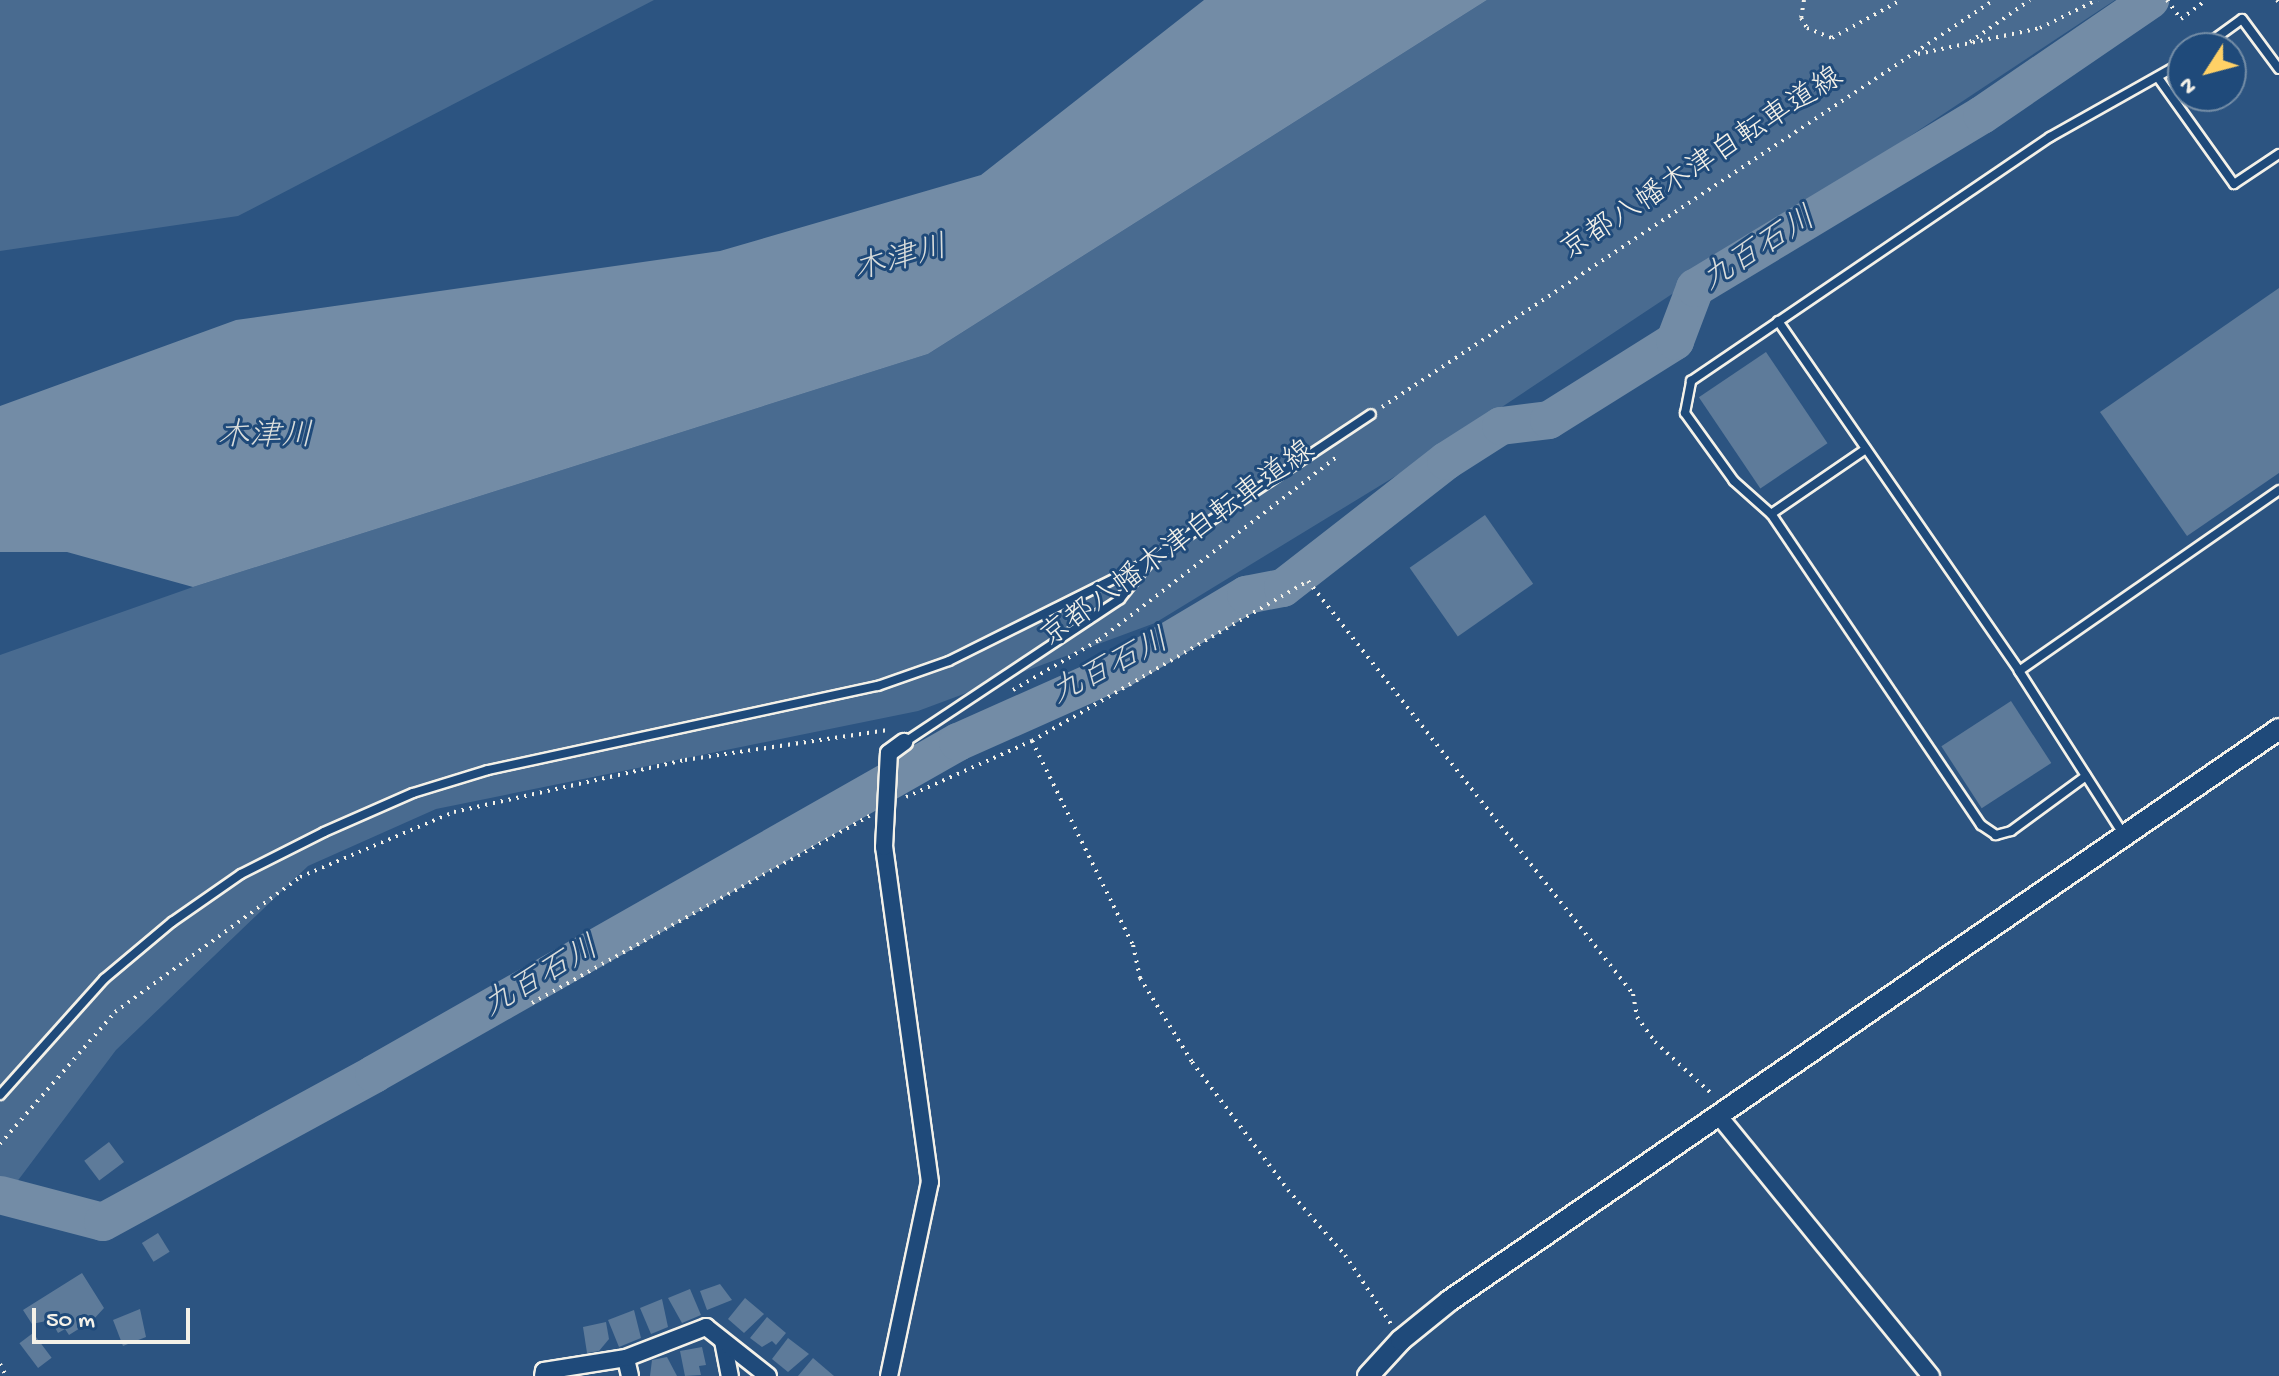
<!DOCTYPE html>
<meta charset="utf-8">
<style>
body{margin:0}
#map{position:relative;width:2279px;height:1376px;overflow:hidden;background:#2c5481;font-family:"Gochi Hand","Klee One",sans-serif}
div>[style]{position:absolute}
[style*='--x']{left:calc(var(--x)*1px);top:calc(var(--y)*1px);width:calc(var(--w)*1px);rotate:calc(var(--a)*1deg)}
.green>*{inset:0;background:#496b90}
.water>*{inset:0;background:#738ca6}
.river>*{height:38px;margin:-19px;padding:0 19px;transform-origin:19px;border-radius:19px;background:#738ca6}
.building>*{inset:0;background:#5e7b9a;transform-origin:0 0}
.path>*{height:4px;margin-top:-2px;transform-origin:0;background:repeating-linear-gradient(90deg,#f4f1e8 0 2px,transparent 0 8px)}
.roads{filter:drop-shadow(2px 0 #f4f1e8) drop-shadow(-2px 0 #f4f1e8) drop-shadow(0 2px #f4f1e8) drop-shadow(0 -2px #f4f1e8)}
.service>*{height:8px;margin:-4px;padding:0 4px;transform-origin:4px;border-radius:4px;background:#1f4a7a}
.minor>*{height:16px;margin:-8px;padding:0 8px;transform-origin:8px;border-radius:8px;background:#1f4a7a}
.tertiary>*{height:20px;margin:-10px;padding:0 10px;transform-origin:10px;border-radius:10px;background:#1f4a7a}
span{translate:-50% -50%;white-space:nowrap;text-align:center;line-height:1.15;-webkit-text-stroke:6px #1f4a7a;paint-order:stroke}
.street-label{font-size:30px;color:#f4f1e8}
.water-label{font-size:32px;color:#dadddb;font-style:italic}
.north{position:absolute;left:2167px;top:32px;width:80px;height:80px;box-sizing:border-box;background:#1f4a7a;border:2px solid #748da6;border-radius:50%;rotate:234deg;font-size:22px;font-weight:700;line-height:32px;text-align:center;color:#f4f1e8}
.north::after{content:'';display:block;margin:auto;width:28px;height:36px;background:#ffd166;clip-path:polygon(50% 0,100% 100%,50% 72%,0 100%)}
.scale{position:absolute;left:32px;top:1308px;width:158px;height:36px;box-sizing:border-box;border:4px solid #f4f1e8;border-top:0;padding-left:10px;font-size:24px;line-height:28px;white-space:nowrap;color:#f4f1e8;-webkit-text-stroke:6px #1f4a7a;paint-order:stroke}
</style>
<div id="map">
<div class="green">
<div style="clip-path:polygon(0 0,654px 0,238px 216px,0 251px)"></div>
<div style="clip-path:polygon(1487px 0,2115px 0,1422px 460px,1155px 623px,918px 711px,436px 809px,308px 866px,116px 1050px,10px 1191px,0 1188px,0 655px,193px 587px,928px 354px)"></div>
</div>
<div class="water">
<div style="clip-path:polygon(1204px 0,1487px 0,928px 354px,193px 587px,67px 552px,0 552px,0 406px,236px 320px,720px 251px,981px 175px)"></div>
</div>
<div class="river">
<div style="--x:0;--y:1195;--w:106;--a:14.7"></div>
<div style="--x:103;--y:1222;--w:309;--a:-28.6"></div>
<div style="--x:374;--y:1074;--w:672;--a:-29.62"></div>
<div style="--x:958;--y:742;--w:177;--a:-24"></div>
<div style="--x:1120;--y:670;--w:147;--a:-30.8"></div>
<div style="--x:1246;--y:595;--w:38;--a:-11"></div>
<div style="--x:1283;--y:588;--w:207;--a:-37.9"></div>
<div style="--x:1446;--y:461;--w:65;--a:-32.5"></div>
<div style="--x:1501;--y:426;--w:48;--a:-7.1"></div>
<div style="--x:1549;--y:420;--w:149;--a:-32.1"></div>
<div style="--x:1675;--y:341;--w:57;--a:-69.3"></div>
<div style="--x:1695;--y:288;--w:335;--a:-31.1"></div>
<div style="--x:1982;--y:115;--w:204;--a:-34.4"></div>
</div>
<div class="building">
<div style="clip-path:polygon(2279px 288px,2279px 473px,2187px 536px,2100px 412px)"></div>
<div style="left:1766px;top:352px;width:110px;height:81px;rotate:56deg"></div>
<div style="left:1485px;top:515px;width:84px;height:92px;rotate:55deg"></div>
<div style="left:2011px;top:701px;width:74px;height:83px;rotate:57deg"></div>
<div style="left:109px;top:1142px;width:25px;height:31px;rotate:53deg"></div>
<div style="left:158px;top:1233px;width:22px;height:19px;rotate:58deg"></div>
<div style="clip-path:polygon(82px 1273px,104px 1308px,93px 1320px,69px 1335px,65px 1329px,58px 1333px,51px 1320px,32px 1324px,23px 1310px)"></div>
<div style="clip-path:polygon(720px 1284px,732px 1300px,707px 1310px,700px 1291px)"></div>
<div style="clip-path:polygon(690px 1289px,701px 1315px,682px 1323px,668px 1298px)"></div>
<div style="clip-path:polygon(745px 1298px,764px 1314px,744px 1333px,728px 1319px)"></div>
<div style="clip-path:polygon(662px 1299px,668px 1327px,651px 1334px,640px 1308px)"></div>
<div style="clip-path:polygon(140px 1309px,146px 1337px,123px 1346px,113px 1320px)"></div>
<div style="clip-path:polygon(634px 1310px,641px 1338px,619px 1347px,608px 1320px)"></div>
<div style="clip-path:polygon(767px 1317px,786px 1333px,776px 1345px,772px 1341px,762px 1347px,750px 1338px)"></div>
<div style="clip-path:polygon(606px 1322px,609px 1339px,599px 1351px,587px 1353px,583px 1327px)"></div>
<div style="left:33px;top:1333px;width:31px;height:17px;rotate:53deg"></div>
<div style="clip-path:polygon(788px 1338px,809px 1354px,788px 1372px,772px 1359px)"></div>
<div style="clip-path:polygon(702px 1347px,706px 1365px,699px 1366px,701px 1375px,685px 1376px,680px 1351px)"></div>
<div style="clip-path:polygon(667px 1357px,677px 1376px,650px 1376px,652px 1360px)"></div>
<div style="clip-path:polygon(813px 1358px,834px 1376px,798px 1376px)"></div>
</div>
<div class="path">
<div style="--x:1804;--y:0;--w:18;--a:99"></div>
<div style="--x:1801;--y:18;--w:12;--a:59"></div>
<div style="--x:1807;--y:28;--w:27;--a:22"></div>
<div style="--x:1832;--y:38;--w:79;--a:-28.8"></div>
<div style="--x:2167;--y:0;--w:24;--a:54"></div>
<div style="--x:2181;--y:19;--w:31;--a:-37"></div>
<div style="--x:2277;--y:0;--w:4;--a:56"></div>
<div style="--x:1970;--y:42;--w:73;--a:-35"></div>
<div style="--x:1918;--y:54;--w:125;--a:-12"></div>
<div style="--x:2040;--y:28;--w:64;--a:-26.2"></div>
<div style="--x:1382;--y:407;--w:735;--a:-33.63"></div>
<div style="--x:1013;--y:690;--w:99;--a:-30.2"></div>
<div style="--x:1099;--y:640;--w:303;--a:-37.6"></div>
<div style="--x:1032;--y:741;--w:228;--a:63.7"></div>
<div style="--x:1133;--y:945;--w:34;--a:78"></div>
<div style="--x:1140;--y:978;--w:99;--a:58.2"></div>
<div style="--x:1192;--y:1062;--w:160;--a:53.1"></div>
<div style="--x:1288;--y:1190;--w:86;--a:48.8"></div>
<div style="--x:1345;--y:1255;--w:83;--a:56.3"></div>
<div style="--x:906;--y:797;--w:138;--a:-24"></div>
<div style="--x:1032;--y:741;--w:319;--a:-30.1"></div>
<div style="--x:1308;--y:581;--w:526;--a:51.8"></div>
<div style="--x:1633;--y:994;--w:23;--a:80"></div>
<div style="--x:1637;--y:1017;--w:31;--a:54"></div>
<div style="--x:1655;--y:1042;--w:79;--a:42.4"></div>
<div style="--x:532;--y:1003;--w:386;--a:-29"></div>
<div style="--x:0;--y:1144;--w:175;--a:-48.9"></div>
<div style="--x:115;--y:1012;--w:229;--a:-36.1"></div>
<div style="--x:300;--y:877;--w:167;--a:-22.9"></div>
<div style="--x:454;--y:812;--w:237;--a:-12.7"></div>
<div style="--x:685;--y:760;--w:205;--a:-8.4"></div>
<div style="--x:0;--y:1364;--w:13;--a:63"></div>
</div>
<div class="roads">
<div class="service">
<div style="--x:2202;--y:48;--w:49;--a:-35.9"></div>
<div style="--x:2242;--y:19;--w:62;--a:53.5"></div>
<div style="--x:2159;--y:79;--w:129;--a:54.5"></div>
<div style="--x:2234;--y:184;--w:54;--a:-33.7"></div>
<div style="--x:1778;--y:321;--w:425;--a:55.4"></div>
<div style="--x:2019;--y:671;--w:195;--a:57.4"></div>
<div style="--x:1771;--y:514;--w:115;--a:-34.4"></div>
<div style="--x:2019;--y:671;--w:317;--a:-34.8"></div>
<div style="--x:905;--y:742;--w:258;--a:-33.6"></div>
<div style="--x:1120;--y:599;--w:45;--a:-51.3"></div>
<div style="--x:2086;--y:776;--w:93;--a:143.7"></div>
<div style="--x:2011;--y:831;--w:16;--a:165"></div>
<div style="--x:1996;--y:835;--w:18;--a:-146"></div>
<div style="--x:1981;--y:825;--w:375;--a:-124"></div>
<div style="--x:1771;--y:514;--w:50;--a:-138.3"></div>
<div style="--x:1734;--y:481;--w:84;--a:-125.8"></div>
<div style="--x:1685;--y:413;--w:33;--a:-79"></div>
<div style="--x:1691;--y:381;--w:434;--a:-34.2"></div>
<div style="--x:2050;--y:137;--w:153;--a:-29.4"></div>
<div style="--x:0;--y:1095;--w:156;--a:-48.1"></div>
<div style="--x:104;--y:979;--w:89;--a:-40"></div>
<div style="--x:172;--y:922;--w:84;--a:-34.8"></div>
<div style="--x:241;--y:874;--w:93;--a:-26.8"></div>
<div style="--x:324;--y:832;--w:97;--a:-23.7"></div>
<div style="--x:413;--y:793;--w:78;--a:-17"></div>
<div style="--x:488;--y:770;--w:399;--a:-12.2"></div>
<div style="--x:878;--y:686;--w:75;--a:-19.4"></div>
<div style="--x:949;--y:661;--w:225;--a:-26.5"></div>
<div style="--x:1150;--y:561;--w:265;--a:-33.6"></div>
</div>
<div class="minor">
<div style="--x:1718;--y:1115;--w:337;--a:50.8"></div>
<div style="--x:723;--y:1341;--w:36;--a:79"></div>
<div style="--x:543;--y:1376;--w:5;--a:-79"></div>
<div style="--x:544;--y:1371;--w:83;--a:-9"></div>
<div style="--x:630;--y:1376;--w:18;--a:-103"></div>
<div style="--x:626;--y:1358;--w:86;--a:-21.2"></div>
<div style="--x:706;--y:1327;--w:79;--a:38.3"></div>
<div style="--x:889;--y:1376;--w:198;--a:-78.1"></div>
<div style="--x:930;--y:1182;--w:338;--a:-97.8"></div>
<div style="--x:884;--y:847;--w:94;--a:-87"></div>
<div style="--x:889;--y:753;--w:19;--a:-36"></div>
</div>
<div class="tertiary">
<div style="--x:1368;--y:1376;--w:49;--a:-47.5"></div>
<div style="--x:1401;--y:1340;--w:62;--a:-39.1"></div>
<div style="--x:1449;--y:1301;--w:1008;--a:-34.57"></div>
</div>
</div>
<div class="street-label">
<span style="left:1703px;top:166px;rotate:-33deg">京都八幡木津自転車道線</span>
<span style="left:1179px;top:546px;rotate:-36deg">京都八幡木津自転車道線</span>
</div>
<div class="water-label">
<span style="left:1760px;top:251px;rotate:-32deg">九百石川</span>
<span style="left:901px;top:261px;rotate:-15deg">木津川</span>
<span style="left:265px;top:438px">木津川</span>
<span style="left:1111px;top:669px;rotate:-27deg">九百石川</span>
<span style="left:542px;top:979px;rotate:-30deg">九百石川</span>
</div>
<div class="north">N</div>
<div class="scale">50 m</div>
</div>
